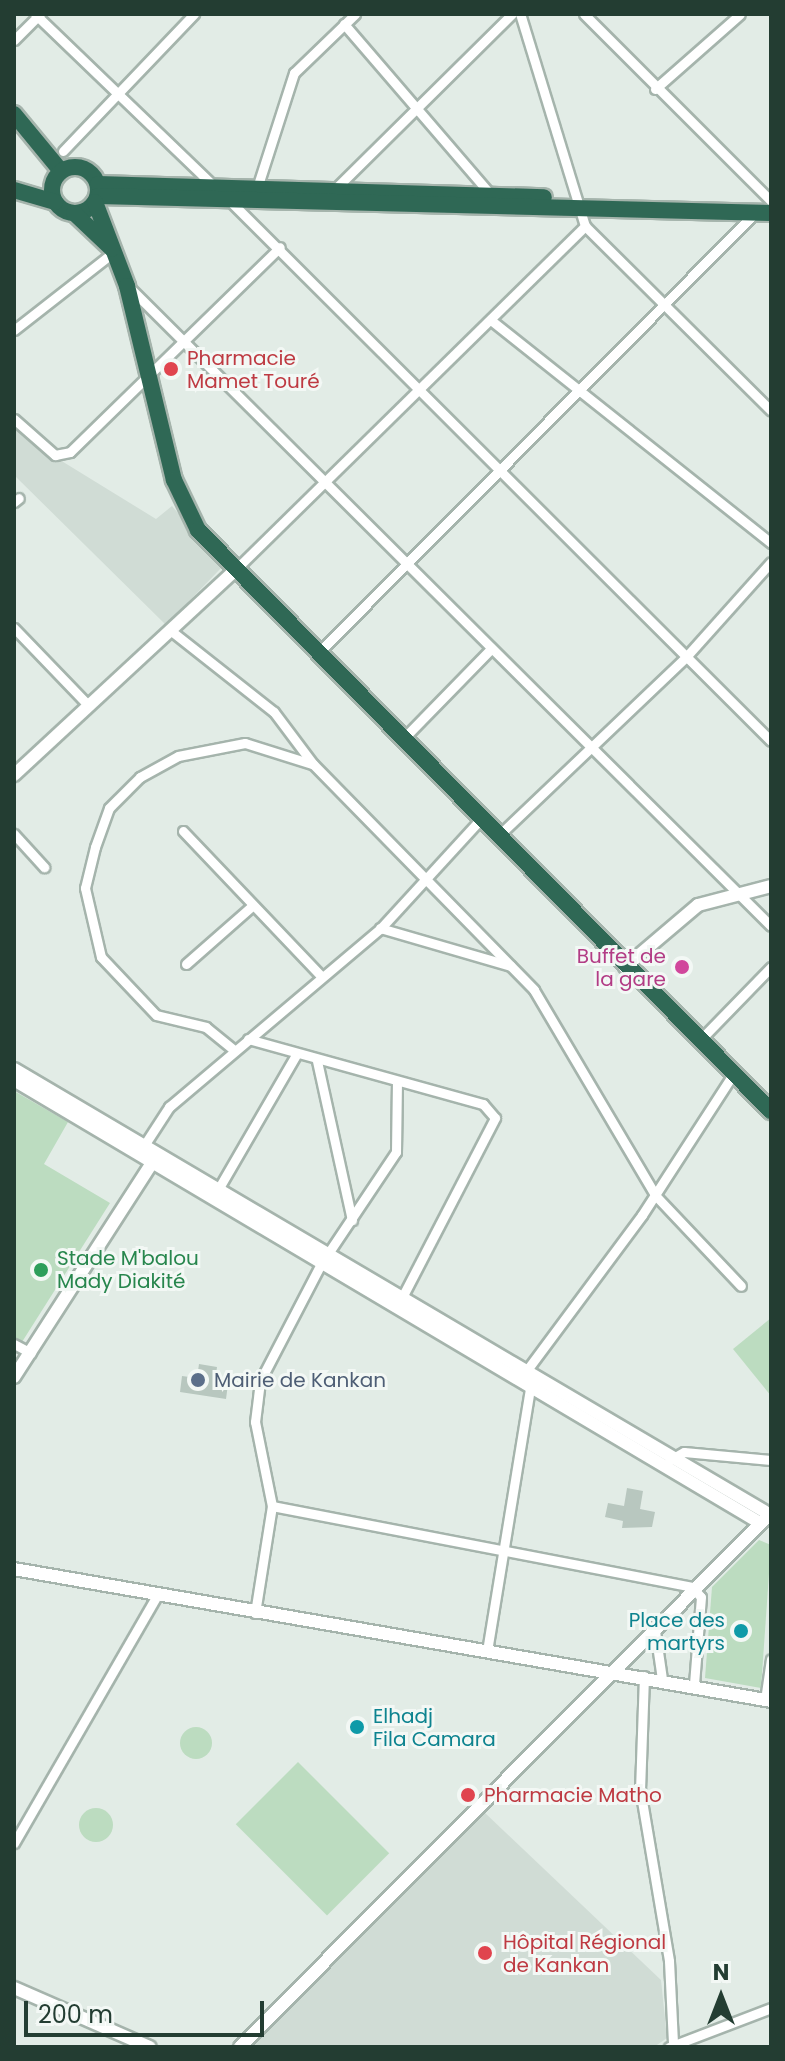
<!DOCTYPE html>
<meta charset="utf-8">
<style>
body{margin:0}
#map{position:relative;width:785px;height:2061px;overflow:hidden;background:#e2ece6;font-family:Poppins,sans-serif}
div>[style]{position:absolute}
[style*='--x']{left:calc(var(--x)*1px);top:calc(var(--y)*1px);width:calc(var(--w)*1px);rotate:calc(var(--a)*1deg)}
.built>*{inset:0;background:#d0dcd5}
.green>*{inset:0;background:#bcdcc0;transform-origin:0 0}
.round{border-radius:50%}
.building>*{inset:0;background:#b8c7bf}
.roads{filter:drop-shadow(2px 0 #a5b4ac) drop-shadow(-2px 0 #a5b4ac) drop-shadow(0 2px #a5b4ac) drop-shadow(0 -2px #a5b4ac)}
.street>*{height:9px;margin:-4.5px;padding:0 4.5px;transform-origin:4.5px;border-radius:4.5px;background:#fff}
.secondary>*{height:12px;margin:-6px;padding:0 6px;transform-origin:6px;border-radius:6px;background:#fff}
.highway>*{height:16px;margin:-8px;padding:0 8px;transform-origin:8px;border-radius:8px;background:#2f6855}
.highway>.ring{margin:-8px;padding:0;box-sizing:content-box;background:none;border:16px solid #2f6855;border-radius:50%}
.dots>*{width:22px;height:22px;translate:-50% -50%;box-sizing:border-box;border:4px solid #f3f8f5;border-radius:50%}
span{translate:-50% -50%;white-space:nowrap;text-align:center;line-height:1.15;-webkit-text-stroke:6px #f3f8f5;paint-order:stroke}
.health-label{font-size:20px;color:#be3a42}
.left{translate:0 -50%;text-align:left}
.hotel-label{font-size:20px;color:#b23c85}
.right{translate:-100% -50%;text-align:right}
.leisure-label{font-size:20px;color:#27864d}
.service-label{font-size:20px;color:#4e5e75}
.culture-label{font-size:20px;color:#0d838f}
.frame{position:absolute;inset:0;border:16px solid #233d32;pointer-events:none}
.north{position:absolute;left:681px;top:1957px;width:80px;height:80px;-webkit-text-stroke:6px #f3f8f5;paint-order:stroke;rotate:0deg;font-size:22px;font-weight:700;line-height:32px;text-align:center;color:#233d32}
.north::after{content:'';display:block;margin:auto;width:28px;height:36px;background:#233d32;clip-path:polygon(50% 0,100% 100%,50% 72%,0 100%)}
.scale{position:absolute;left:24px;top:2001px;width:240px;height:36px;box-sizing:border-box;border:4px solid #233d32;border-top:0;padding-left:10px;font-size:24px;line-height:28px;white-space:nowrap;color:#233d32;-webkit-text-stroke:6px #f3f8f5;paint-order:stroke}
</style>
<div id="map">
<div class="built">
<div style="clip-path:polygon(14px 418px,60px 460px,156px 519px,172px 506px,223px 566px,166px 625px,14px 475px)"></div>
<div style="clip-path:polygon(483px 1811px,661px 1980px,667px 2038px,654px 2047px,242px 2047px)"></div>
</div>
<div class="green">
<div style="clip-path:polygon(14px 1091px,68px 1122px,44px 1164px,110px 1203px,22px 1342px,14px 1337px)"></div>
<div style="clip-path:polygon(771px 1318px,771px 1396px,733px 1349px)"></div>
<div style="clip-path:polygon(759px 1540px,771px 1545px,761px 1688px,705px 1678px,712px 1587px)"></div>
<div class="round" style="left:180px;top:1727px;width:32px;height:32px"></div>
<div style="left:298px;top:1762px;width:129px;height:88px;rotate:45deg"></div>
<div class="round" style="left:79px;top:1808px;width:34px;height:34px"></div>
</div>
<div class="building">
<div style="clip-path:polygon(199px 1364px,217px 1367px,215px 1382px,228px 1384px,226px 1399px,180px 1392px,182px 1376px,197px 1378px)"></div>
<div style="clip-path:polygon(627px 1488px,643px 1491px,640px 1509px,655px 1512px,652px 1527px,622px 1528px,623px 1521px,605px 1517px,608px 1503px,624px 1506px)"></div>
</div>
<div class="roads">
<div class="street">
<div style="--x:35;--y:14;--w:247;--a:43.9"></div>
<div style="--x:584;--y:14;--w:264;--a:45"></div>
<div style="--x:344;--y:24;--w:227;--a:49.3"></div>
<div style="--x:14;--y:40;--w:37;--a:-45"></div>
<div style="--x:655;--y:89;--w:113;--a:-41.4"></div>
<div style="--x:63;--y:151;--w:190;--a:-46.3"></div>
<div style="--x:257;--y:188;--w:121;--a:-72.2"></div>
<div style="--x:294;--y:73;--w:85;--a:-44"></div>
<div style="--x:334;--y:190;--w:250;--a:-44.7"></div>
<div style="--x:230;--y:201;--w:764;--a:44.95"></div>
<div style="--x:585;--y:226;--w:262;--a:44.8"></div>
<div style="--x:130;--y:288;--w:904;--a:44.87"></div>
<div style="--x:492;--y:321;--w:357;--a:38.5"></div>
<div style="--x:14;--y:330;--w:127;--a:-38"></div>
<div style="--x:14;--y:419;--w:55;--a:41.3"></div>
<div style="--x:55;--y:455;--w:15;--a:-11"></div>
<div style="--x:70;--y:452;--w:293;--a:-44.3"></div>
<div style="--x:14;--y:502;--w:6;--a:-39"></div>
<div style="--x:235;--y:570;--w:491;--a:-44.5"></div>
<div style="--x:585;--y:226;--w:222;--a:-107"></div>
<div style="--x:14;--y:628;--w:107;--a:46.1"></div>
<div style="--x:170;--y:630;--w:132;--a:38.3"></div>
<div style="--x:274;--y:712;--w:65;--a:53.1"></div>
<div style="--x:313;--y:764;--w:316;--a:45.6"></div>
<div style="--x:534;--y:990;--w:238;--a:59.4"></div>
<div style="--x:655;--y:1195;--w:125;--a:46.6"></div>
<div style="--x:317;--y:654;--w:620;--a:-45.2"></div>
<div style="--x:402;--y:740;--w:124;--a:-45.7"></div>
<div style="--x:183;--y:831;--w:200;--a:46.4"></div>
<div style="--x:14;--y:834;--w:45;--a:47.7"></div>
<div style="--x:497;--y:837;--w:261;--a:-43.6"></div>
<div style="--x:686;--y:657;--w:127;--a:-48.2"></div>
<div style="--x:380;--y:928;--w:136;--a:16.2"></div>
<div style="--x:186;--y:964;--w:88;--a:-41.3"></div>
<div style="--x:248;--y:1039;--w:244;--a:15.5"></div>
<div style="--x:483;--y:1104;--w:18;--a:49"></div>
<div style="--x:495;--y:1118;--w:204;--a:117.4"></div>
<div style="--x:700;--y:1040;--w:102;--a:-45.8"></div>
<div style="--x:234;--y:1050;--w:36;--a:-141"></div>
<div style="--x:206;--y:1027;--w:51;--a:-166.5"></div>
<div style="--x:156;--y:1015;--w:80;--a:-133.5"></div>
<div style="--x:101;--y:957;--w:71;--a:-103.1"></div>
<div style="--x:85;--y:888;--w:42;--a:-76.3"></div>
<div style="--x:95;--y:847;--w:41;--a:-70.3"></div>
<div style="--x:109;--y:808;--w:44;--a:-45"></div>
<div style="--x:140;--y:777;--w:43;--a:-28.9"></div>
<div style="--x:178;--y:756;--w:68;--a:-11"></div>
<div style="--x:245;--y:743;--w:70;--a:17.4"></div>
<div style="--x:317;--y:1061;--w:163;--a:77.6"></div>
<div style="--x:143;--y:1147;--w:48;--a:-57"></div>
<div style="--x:169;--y:1107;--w:276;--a:-40.2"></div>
<div style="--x:380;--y:929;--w:148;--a:-47.5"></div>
<div style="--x:216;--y:1193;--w:160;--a:-59.9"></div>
<div style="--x:14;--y:1344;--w:19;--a:28"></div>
<div style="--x:524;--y:1374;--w:198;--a:-53.4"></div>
<div style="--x:642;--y:1215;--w:169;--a:-57.1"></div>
<div style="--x:670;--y:1460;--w:16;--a:-30"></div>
<div style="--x:684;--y:1452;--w:87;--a:5.3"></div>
<div style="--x:272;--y:1506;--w:428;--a:10.9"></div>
<div style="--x:692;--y:1587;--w:13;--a:48"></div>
<div style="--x:701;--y:1597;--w:87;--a:94.6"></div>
<div style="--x:255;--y:1613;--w:108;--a:-81"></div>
<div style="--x:272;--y:1506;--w:86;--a:-101.4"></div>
<div style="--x:255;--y:1422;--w:41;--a:-83"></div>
<div style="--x:260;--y:1381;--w:132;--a:-62.5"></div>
<div style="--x:321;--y:1264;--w:135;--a:-56.2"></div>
<div style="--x:396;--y:1152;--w:69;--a:-89.2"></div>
<div style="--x:655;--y:1631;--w:49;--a:81.7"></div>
<div style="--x:487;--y:1651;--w:273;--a:-80.7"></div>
<div style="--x:644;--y:1676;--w:113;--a:92"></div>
<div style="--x:640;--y:1789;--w:174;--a:80.4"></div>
<div style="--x:669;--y:1961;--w:83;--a:87.2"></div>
<div style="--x:765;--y:1700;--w:41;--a:-81.7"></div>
<div style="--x:14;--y:1843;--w:284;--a:-60"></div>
<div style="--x:669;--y:2047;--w:109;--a:-20.9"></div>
</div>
<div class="secondary">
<div style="--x:14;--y:775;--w:300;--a:-42.8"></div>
<div style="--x:625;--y:967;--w:96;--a:-40.3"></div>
<div style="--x:698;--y:905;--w:75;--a:-14.6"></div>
<div style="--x:14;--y:1069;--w:876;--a:30.52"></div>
<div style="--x:14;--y:1080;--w:868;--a:30.7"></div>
<div style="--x:14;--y:1377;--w:260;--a:-57.2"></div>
<div style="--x:14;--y:1569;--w:768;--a:9.89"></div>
<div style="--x:14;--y:1988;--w:148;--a:23.5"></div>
<div style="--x:240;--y:2047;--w:746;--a:-45.16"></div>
</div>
<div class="highway">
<div style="--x:14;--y:114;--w:74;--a:50.5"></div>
<div class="ring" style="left:52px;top:167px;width:30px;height:30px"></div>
<div style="--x:98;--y:184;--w:446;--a:1.7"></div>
<div style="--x:14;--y:190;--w:43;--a:16.3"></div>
<div style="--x:98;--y:196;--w:673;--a:1.45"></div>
<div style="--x:95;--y:202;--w:90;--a:69.1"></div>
<div style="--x:127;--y:286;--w:200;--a:76.4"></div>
<div style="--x:174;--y:480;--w:55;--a:64.4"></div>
<div style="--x:198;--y:530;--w:816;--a:45.4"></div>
<div style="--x:74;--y:213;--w:52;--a:43.5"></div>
</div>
</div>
<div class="dots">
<div style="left:171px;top:369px;background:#e0444e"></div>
<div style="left:682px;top:967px;background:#d1479c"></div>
<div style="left:41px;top:1270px;background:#2e9e5b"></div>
<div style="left:198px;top:1380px;background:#5c6f8a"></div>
<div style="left:741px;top:1631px;background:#0f9aa8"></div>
<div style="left:357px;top:1727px;background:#0f9aa8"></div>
<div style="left:468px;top:1795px;background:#e0444e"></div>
<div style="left:485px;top:1953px;background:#e0444e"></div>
</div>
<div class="health-label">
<span class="left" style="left:187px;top:370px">Pharmacie<br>Mamet Touré</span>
<span class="left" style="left:484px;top:1795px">Pharmacie Matho</span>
<span class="left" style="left:503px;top:1954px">Hôpital Régional<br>de Kankan</span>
</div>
<div class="hotel-label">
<span class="right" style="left:666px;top:968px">Buffet de<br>la gare</span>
</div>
<div class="leisure-label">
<span class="left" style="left:57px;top:1270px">Stade M'balou<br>Mady Diakité</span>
</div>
<div class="service-label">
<span class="left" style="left:214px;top:1380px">Mairie de Kankan</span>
</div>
<div class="culture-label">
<span class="right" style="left:725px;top:1632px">Place des<br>martyrs</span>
<span class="left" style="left:373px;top:1728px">Elhadj<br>Fila Camara</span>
</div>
<div class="frame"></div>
<div class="north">N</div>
<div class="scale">200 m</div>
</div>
